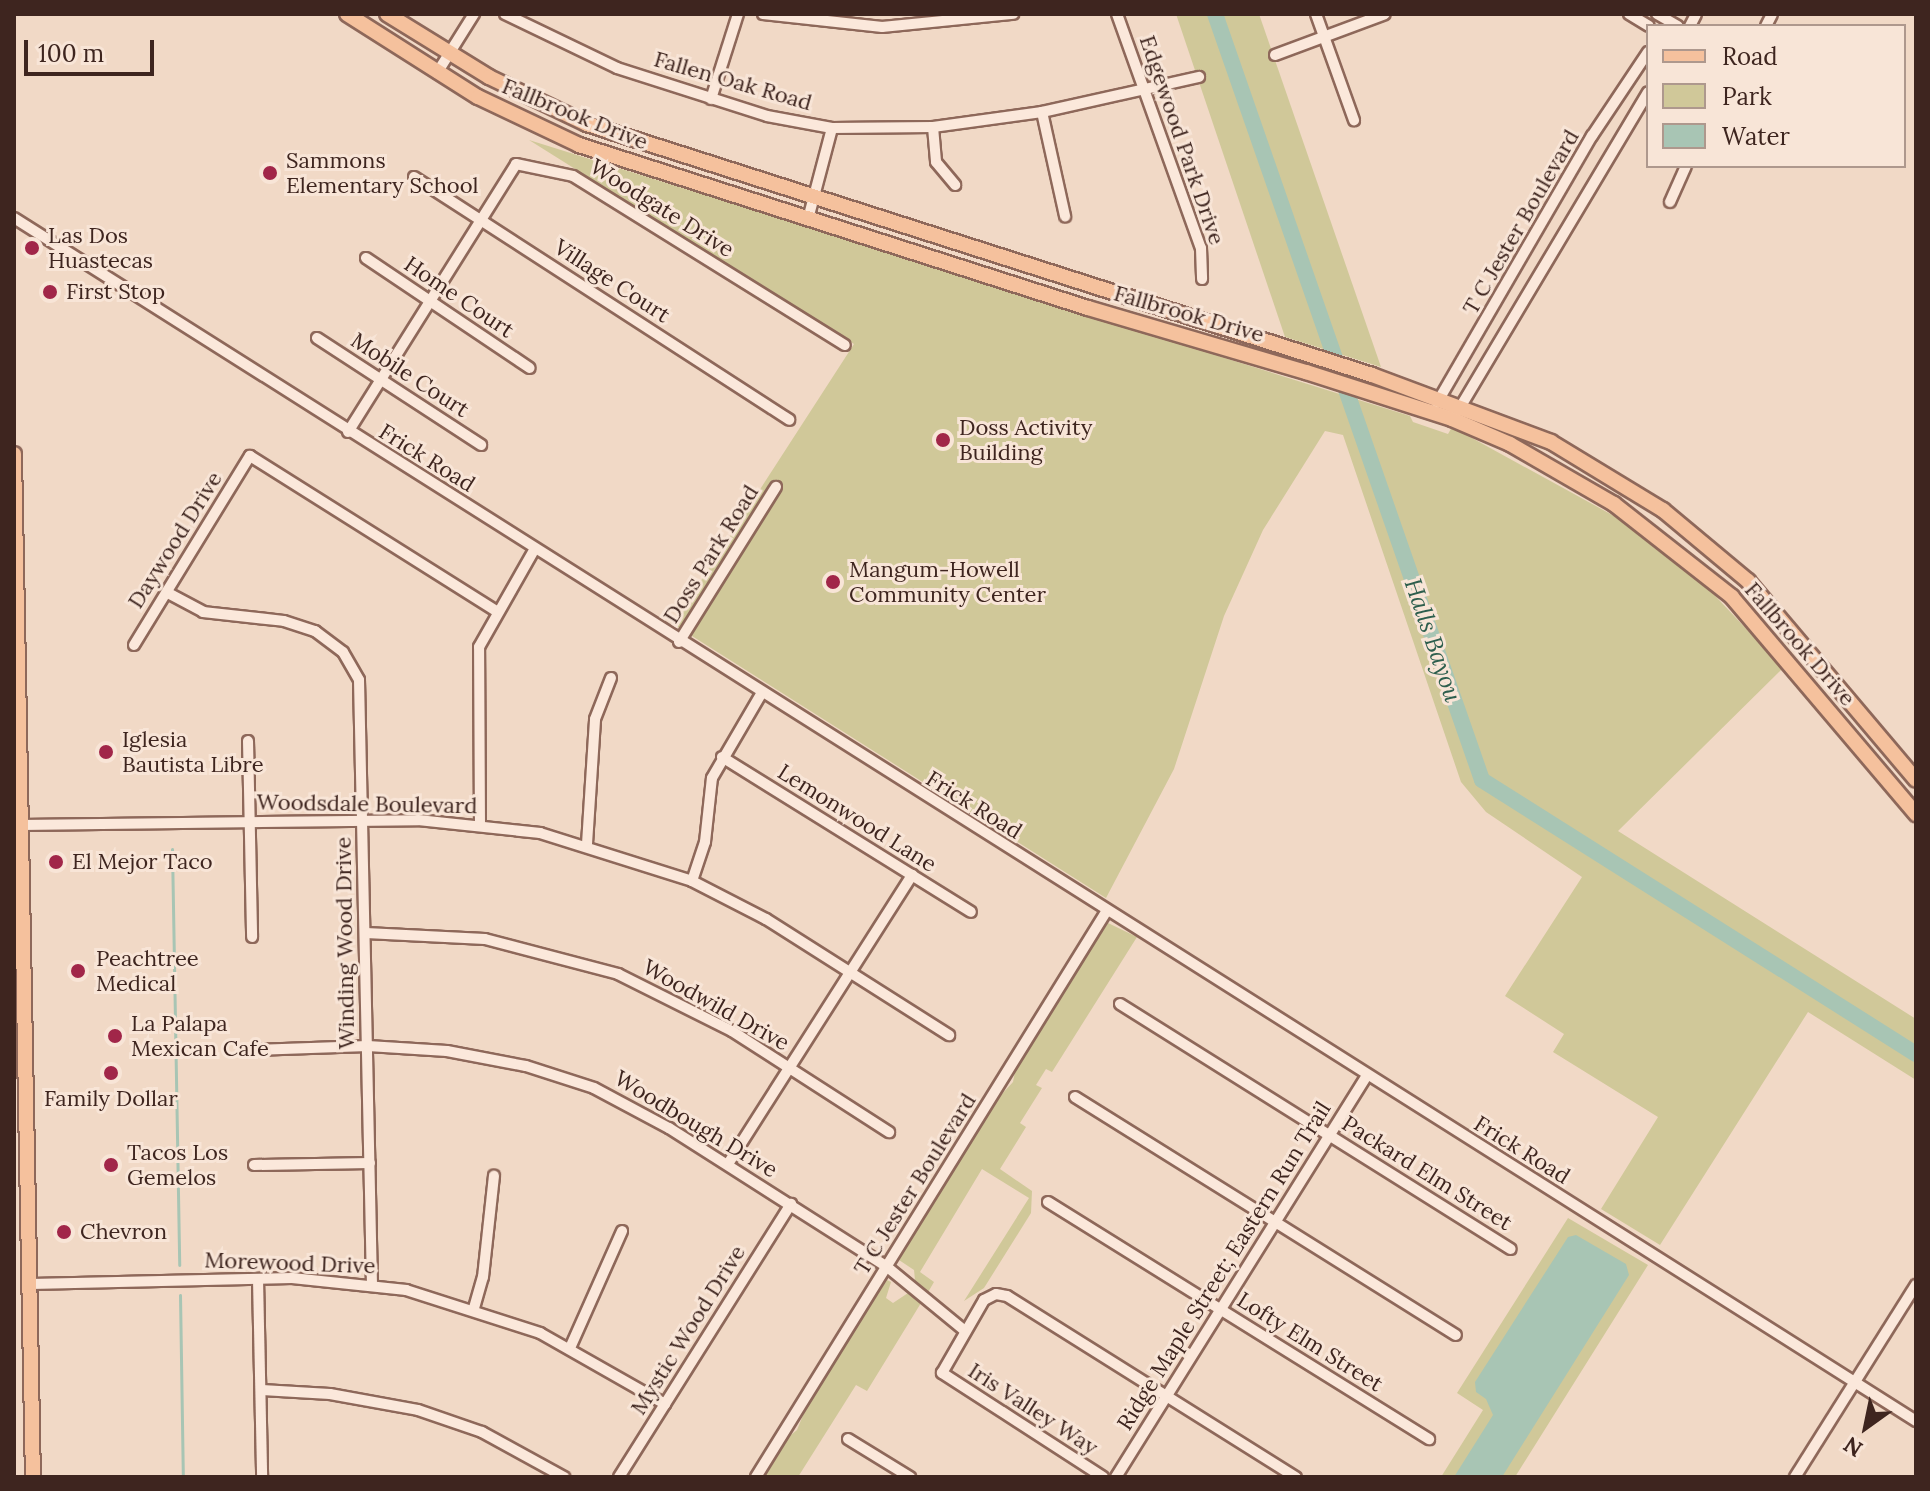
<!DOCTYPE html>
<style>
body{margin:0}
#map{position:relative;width:1930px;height:1491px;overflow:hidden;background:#f1d9c6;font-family:Lora,serif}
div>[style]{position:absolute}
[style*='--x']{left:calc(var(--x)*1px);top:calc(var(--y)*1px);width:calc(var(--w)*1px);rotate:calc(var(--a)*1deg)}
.green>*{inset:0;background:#d0c899}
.water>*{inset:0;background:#a8c5b4}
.stream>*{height:3px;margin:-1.5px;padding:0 1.5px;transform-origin:1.5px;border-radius:1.5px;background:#a8c5b4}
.river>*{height:16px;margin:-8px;padding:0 8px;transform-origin:8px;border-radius:8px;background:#a8c5b4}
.roads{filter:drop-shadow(2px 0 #8e685a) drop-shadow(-2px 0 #8e685a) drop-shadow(0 2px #8e685a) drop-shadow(0 -2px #8e685a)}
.minor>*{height:10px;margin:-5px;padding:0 5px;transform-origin:5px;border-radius:5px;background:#fbe8db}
.major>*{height:14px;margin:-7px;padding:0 7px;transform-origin:7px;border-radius:7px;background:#f5c19d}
.dots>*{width:22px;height:22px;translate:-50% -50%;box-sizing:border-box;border:4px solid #f8e5d7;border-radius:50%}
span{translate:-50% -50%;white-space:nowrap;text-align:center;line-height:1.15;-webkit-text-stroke:6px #f8e5d7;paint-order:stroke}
.street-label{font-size:22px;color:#3e251f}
.poi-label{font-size:22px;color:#3e251f}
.left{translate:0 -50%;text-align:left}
.water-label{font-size:24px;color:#2d5e4d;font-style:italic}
.frame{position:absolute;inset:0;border:16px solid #3e251f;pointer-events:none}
.legend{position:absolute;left:1646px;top:24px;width:260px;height:144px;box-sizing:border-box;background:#f8e5d7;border:2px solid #ae988d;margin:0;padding:10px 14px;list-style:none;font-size:24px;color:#3e251f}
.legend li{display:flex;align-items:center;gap:16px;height:40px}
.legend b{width:40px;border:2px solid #ae988d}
.north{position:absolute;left:1826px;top:1387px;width:80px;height:80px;-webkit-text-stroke:6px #f8e5d7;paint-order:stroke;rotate:213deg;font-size:22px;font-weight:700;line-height:32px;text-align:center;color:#3e251f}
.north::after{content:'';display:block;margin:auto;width:28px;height:36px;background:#3e251f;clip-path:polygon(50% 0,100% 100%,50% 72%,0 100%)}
.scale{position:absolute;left:24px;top:40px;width:130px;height:36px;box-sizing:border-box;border:4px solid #3e251f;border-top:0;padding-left:10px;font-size:24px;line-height:28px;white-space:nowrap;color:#3e251f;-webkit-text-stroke:6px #f8e5d7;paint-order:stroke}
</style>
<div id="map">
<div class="green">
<div style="clip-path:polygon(1176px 14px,1259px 14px,1381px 367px,1285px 337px)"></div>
<div style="clip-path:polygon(529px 140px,1410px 416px,1413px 422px,1448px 434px,1452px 427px,1625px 522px,1704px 584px,1783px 668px,1618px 831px,1916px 1019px,1916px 1080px,1808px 1012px,1660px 1245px,1601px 1209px,1658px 1117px,1553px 1052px,1564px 1034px,1505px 996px,1582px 877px,1486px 812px,1461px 782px,1343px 435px,1325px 431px,1263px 530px,1224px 616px,1174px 769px,1106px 898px,673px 624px,854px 344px)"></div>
<div style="clip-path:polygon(1108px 923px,1137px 937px,1052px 1072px,1046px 1069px,1036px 1085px,1042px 1088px,1020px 1123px,1026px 1127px,1000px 1169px,1032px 1191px,1031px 1213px,984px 1288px,964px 1301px,1029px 1198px,982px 1169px,920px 1272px,934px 1282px,927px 1294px,915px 1280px,914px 1270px,899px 1260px,902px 1250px,990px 1107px,1013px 1082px,1016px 1066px)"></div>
<div style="clip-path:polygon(1568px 1218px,1648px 1265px,1515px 1477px,1441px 1477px,1483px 1410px,1457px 1393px)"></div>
<div style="clip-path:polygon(887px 1280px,891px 1282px,886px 1298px,893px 1303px,908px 1293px,921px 1303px,867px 1391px,856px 1385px,798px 1477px,761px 1477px,782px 1442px,797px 1430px,810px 1398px)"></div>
</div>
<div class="water">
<div style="clip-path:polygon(1576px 1235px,1626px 1264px,1629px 1275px,1502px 1477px,1454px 1477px,1493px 1415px,1486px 1399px,1476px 1392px,1475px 1382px,1568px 1237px)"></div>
</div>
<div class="stream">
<div style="--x:172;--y:849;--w:416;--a:89"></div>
<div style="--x:180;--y:1295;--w:182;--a:89.1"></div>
</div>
<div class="river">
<div style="--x:1215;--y:14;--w:811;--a:70.78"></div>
<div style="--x:1482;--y:780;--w:513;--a:32.27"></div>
</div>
<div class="roads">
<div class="minor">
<div style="--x:505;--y:14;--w:124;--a:25.7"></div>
<div style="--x:617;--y:68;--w:157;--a:17.7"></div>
<div style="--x:767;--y:116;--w:66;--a:10.5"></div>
<div style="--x:832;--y:128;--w:101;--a:-0.6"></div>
<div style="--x:933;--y:127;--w:110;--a:-7.8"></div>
<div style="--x:1042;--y:112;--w:161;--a:-12.6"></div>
<div style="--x:763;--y:14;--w:120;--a:6.2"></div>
<div style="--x:882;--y:27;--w:132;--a:-5.7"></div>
<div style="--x:1117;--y:14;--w:249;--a:70.3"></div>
<div style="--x:1201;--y:248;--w:31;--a:88"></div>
<div style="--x:1316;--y:14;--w:113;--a:70.3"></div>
<div style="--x:1629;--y:14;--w:23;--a:31"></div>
<div style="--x:1657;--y:14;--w:24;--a:30"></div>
<div style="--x:1690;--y:26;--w:13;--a:-63"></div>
<div style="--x:1766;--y:26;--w:13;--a:-63"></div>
<div style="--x:1275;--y:55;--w:117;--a:-20.4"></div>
<div style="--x:437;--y:73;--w:70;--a:-57.9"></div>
<div style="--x:711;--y:99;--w:89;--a:-72.4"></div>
<div style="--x:1042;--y:112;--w:107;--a:77.5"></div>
<div style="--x:933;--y:127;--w:35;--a:85"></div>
<div style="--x:936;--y:162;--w:30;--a:50"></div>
<div style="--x:414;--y:177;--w:447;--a:32.9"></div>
<div style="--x:1670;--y:202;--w:39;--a:-66"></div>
<div style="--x:14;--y:218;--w:2251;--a:32.31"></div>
<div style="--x:808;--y:219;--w:94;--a:-75.2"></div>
<div style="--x:366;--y:258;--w:197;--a:33.9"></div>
<div style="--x:317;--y:338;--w:196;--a:33.1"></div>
<div style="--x:1437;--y:403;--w:309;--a:-59.9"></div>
<div style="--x:1592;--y:136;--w:101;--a:-56.3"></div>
<div style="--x:1458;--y:411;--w:371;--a:-59.2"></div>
<div style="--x:348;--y:432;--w:316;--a:-57.9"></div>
<div style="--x:516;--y:164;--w:58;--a:11.9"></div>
<div style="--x:573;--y:176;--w:320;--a:31.9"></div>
<div style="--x:168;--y:593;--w:40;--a:28"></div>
<div style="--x:203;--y:612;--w:81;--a:6.3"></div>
<div style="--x:284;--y:621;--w:33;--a:18"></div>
<div style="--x:315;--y:631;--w:35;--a:37"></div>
<div style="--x:343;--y:652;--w:32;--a:60"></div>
<div style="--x:359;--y:680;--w:604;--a:88.77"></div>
<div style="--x:679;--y:642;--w:183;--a:-58"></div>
<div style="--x:134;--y:645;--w:222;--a:-58.5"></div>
<div style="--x:250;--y:456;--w:291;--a:32.2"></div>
<div style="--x:248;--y:741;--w:196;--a:88.8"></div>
<div style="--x:722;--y:757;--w:293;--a:31.9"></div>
<div style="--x:21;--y:825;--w:397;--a:-0.7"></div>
<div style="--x:418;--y:820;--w:123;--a:6.1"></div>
<div style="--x:540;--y:833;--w:159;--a:17.5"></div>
<div style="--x:692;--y:881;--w:83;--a:27.2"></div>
<div style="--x:766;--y:919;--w:217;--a:32.4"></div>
<div style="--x:480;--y:825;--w:178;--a:-90.3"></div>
<div style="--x:479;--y:647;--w:112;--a:-60.4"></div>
<div style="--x:587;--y:844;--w:125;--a:-86.3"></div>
<div style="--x:595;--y:719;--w:44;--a:-68.7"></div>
<div style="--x:692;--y:881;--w:41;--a:-71.6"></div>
<div style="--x:705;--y:842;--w:64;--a:-83.8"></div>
<div style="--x:712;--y:778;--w:97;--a:-59.7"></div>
<div style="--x:366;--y:933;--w:119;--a:2.9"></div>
<div style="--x:485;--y:939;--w:138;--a:14.7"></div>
<div style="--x:618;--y:974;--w:127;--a:26.6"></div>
<div style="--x:732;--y:1031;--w:187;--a:32.8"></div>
<div style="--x:1120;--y:1004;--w:461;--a:32.1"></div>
<div style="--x:252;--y:1050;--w:116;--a:-2"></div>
<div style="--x:368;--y:1046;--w:79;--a:3.6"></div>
<div style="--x:447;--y:1051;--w:80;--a:10.8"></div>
<div style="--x:526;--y:1066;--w:71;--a:17.9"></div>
<div style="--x:594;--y:1088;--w:85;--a:28.1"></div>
<div style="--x:669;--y:1128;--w:257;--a:32.5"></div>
<div style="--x:886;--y:1266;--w:102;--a:39.4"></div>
<div style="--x:1075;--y:1097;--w:449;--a:32"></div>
<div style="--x:728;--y:1164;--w:343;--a:-57.5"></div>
<div style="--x:254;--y:1165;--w:116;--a:-1"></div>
<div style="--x:1048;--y:1202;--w:449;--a:31.9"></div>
<div style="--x:258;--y:1279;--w:198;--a:88.8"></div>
<div style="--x:31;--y:1284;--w:261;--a:-1.3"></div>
<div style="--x:292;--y:1278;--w:115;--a:6"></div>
<div style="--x:406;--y:1290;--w:141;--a:17.8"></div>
<div style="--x:540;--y:1333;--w:144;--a:29.6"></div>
<div style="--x:474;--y:1308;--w:32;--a:-74"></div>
<div style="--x:483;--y:1277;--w:102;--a:-83.8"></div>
<div style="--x:570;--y:1348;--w:128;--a:-66"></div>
<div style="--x:262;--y:1390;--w:68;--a:3.4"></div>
<div style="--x:330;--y:1394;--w:89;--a:10.3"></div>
<div style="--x:418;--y:1410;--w:68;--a:19"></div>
<div style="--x:482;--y:1432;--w:94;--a:28.8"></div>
<div style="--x:848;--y:1439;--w:73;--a:31.5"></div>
<div style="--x:619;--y:1477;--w:323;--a:-57.8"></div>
<div style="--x:756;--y:1477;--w:665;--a:-58.22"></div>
<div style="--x:1103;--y:1477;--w:192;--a:-147.1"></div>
<div style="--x:942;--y:1373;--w:84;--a:-60.1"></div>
<div style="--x:984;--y:1300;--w:13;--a:-27"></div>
<div style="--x:996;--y:1294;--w:11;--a:10"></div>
<div style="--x:1007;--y:1296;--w:341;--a:32.1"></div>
<div style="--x:1116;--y:1477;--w:473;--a:-58"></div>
<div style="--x:1795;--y:1477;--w:227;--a:-57.8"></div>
</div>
<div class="major">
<div style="--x:347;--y:14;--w:155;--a:32.4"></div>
<div style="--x:478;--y:97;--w:112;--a:25.4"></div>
<div style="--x:579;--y:145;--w:534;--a:17.76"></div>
<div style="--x:1088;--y:308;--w:227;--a:16.4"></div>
<div style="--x:1306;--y:372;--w:153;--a:17.8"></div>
<div style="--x:1452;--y:419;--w:63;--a:23.3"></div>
<div style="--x:1510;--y:444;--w:120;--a:30"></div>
<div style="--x:1614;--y:504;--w:150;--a:38.2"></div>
<div style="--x:1732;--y:597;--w:285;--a:49.7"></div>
<div style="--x:387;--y:14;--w:120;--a:31.7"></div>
<div style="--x:489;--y:77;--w:109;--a:25.6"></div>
<div style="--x:587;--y:124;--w:824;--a:17.73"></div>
<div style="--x:1372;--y:375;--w:191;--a:20.5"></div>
<div style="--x:1551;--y:442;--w:131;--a:31.3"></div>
<div style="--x:1663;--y:510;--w:111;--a:39.9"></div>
<div style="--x:1748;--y:581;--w:260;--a:49.8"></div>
<div style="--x:14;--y:454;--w:1023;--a:88.94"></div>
</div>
</div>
<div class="dots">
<div style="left:270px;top:173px;background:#a12649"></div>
<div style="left:32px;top:248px;background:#a12649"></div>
<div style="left:50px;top:292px;background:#a12649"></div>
<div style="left:943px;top:440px;background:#a12649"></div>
<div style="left:833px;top:582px;background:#a12649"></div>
<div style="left:106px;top:752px;background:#a12649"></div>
<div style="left:56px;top:862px;background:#a12649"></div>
<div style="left:78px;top:971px;background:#a12649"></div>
<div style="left:115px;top:1036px;background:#a12649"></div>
<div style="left:111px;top:1073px;background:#a12649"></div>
<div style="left:111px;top:1165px;background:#a12649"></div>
<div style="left:64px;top:1232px;background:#a12649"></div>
</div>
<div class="street-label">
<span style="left:733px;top:81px;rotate:16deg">Fallen Oak Road</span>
<span style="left:575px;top:114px;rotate:22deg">Fallbrook Drive</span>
<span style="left:1182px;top:140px;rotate:71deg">Edgewood Park Drive</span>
<span style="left:662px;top:208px;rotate:32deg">Woodgate Drive</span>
<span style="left:1521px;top:222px;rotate:-60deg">T C Jester Boulevard</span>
<span style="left:612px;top:281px;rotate:33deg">Village Court</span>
<span style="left:459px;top:297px;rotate:34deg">Home Court</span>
<span style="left:1189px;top:314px;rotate:16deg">Fallbrook Drive</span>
<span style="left:410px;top:375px;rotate:33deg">Mobile Court</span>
<span style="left:427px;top:458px;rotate:32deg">Frick Road</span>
<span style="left:175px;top:540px;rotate:-58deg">Daywood Drive</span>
<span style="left:711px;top:554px;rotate:-58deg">Doss Park Road</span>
<span style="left:1800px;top:644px;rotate:49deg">Fallbrook Drive</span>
<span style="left:367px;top:804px;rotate:1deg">Woodsdale Boulevard</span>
<span style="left:974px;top:805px;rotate:32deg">Frick Road</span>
<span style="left:857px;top:818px;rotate:32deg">Lemonwood Lane</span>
<span style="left:345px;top:943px;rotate:-91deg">Winding Wood Drive</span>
<span style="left:716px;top:1005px;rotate:29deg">Woodwild Drive</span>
<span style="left:696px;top:1124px;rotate:31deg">Woodbough Drive</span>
<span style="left:1522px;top:1150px;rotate:32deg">Frick Road</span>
<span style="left:1427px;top:1173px;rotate:32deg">Packard Elm Street</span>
<span style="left:915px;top:1184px;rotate:-58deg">T C Jester Boulevard</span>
<span style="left:290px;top:1263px;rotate:2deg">Morewood Drive</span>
<span style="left:1224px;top:1266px;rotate:-58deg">Ridge Maple Street; Eastern Run Trail</span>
<span style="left:688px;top:1330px;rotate:-58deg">Mystic Wood Drive</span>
<span style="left:1310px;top:1342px;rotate:32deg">Lofty Elm Street</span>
<span style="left:1033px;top:1409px;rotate:33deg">Iris Valley Way</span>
</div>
<div class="poi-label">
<span class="left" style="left:286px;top:173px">Sammons<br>Elementary School</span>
<span class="left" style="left:48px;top:248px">Las Dos<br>Huastecas</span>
<span class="left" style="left:66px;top:292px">First Stop</span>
<span class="left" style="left:959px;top:440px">Doss Activity<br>Building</span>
<span class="left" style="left:849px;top:582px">Mangum-Howell<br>Community Center</span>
<span class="left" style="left:122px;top:752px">Iglesia<br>Bautista Libre</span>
<span class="left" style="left:72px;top:862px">El Mejor Taco</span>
<span class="left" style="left:96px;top:971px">Peachtree<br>Medical</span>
<span class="left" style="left:131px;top:1036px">La Palapa<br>Mexican Cafe</span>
<span style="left:111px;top:1099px">Family Dollar</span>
<span class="left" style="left:127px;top:1165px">Tacos Los<br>Gemelos</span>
<span class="left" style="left:80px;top:1232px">Chevron</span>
</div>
<div class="water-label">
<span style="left:1433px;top:640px;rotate:71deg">Halls Bayou</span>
</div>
<div class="frame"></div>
<ul class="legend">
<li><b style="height:10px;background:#f5c19d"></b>Road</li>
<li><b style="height:22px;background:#d0c899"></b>Park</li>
<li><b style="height:22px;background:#a8c5b4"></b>Water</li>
</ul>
<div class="north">N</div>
<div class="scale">100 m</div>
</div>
